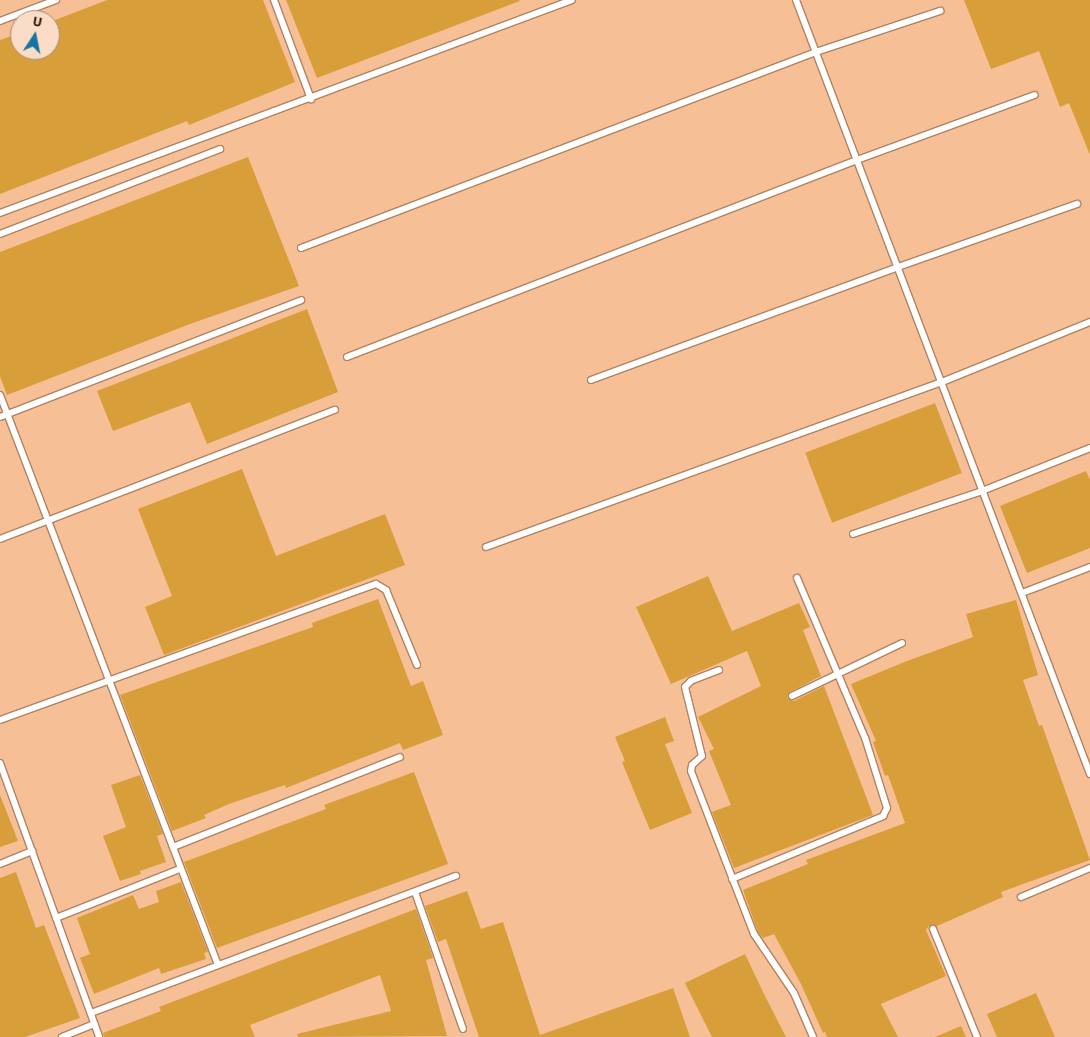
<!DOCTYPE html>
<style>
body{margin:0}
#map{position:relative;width:1090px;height:1037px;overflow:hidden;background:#fccaa6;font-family:Barlow,sans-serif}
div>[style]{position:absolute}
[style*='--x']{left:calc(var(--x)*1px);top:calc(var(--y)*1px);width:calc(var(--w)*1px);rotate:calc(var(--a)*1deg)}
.built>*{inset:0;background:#f7bf96}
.building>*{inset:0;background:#d89e39;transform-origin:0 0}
.roads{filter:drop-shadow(1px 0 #b18260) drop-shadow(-1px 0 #b18260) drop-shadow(0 1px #b18260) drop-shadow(0 -1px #b18260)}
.service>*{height:6px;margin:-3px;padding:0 3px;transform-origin:3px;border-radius:3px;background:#fff}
span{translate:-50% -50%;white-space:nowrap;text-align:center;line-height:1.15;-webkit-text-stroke:4px #fbdcc6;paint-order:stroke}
.north{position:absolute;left:10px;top:10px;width:50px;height:50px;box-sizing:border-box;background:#fbdcc6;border:1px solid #a58b79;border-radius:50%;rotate:11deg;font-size:14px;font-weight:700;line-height:20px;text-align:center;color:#231205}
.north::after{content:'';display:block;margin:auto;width:18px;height:22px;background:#1773a1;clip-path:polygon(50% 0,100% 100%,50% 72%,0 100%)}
</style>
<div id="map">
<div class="built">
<div style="clip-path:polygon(evenodd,0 0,1090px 0,1090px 1037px,0 1037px,0 0,20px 20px,50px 20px,50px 50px,20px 50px,20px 20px)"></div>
</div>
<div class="building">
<div style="clip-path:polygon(107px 0,263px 0,295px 82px,189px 125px,187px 121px,0 194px,0 40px,20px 33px,20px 50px,50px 50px,50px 22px)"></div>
<div style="clip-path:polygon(286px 0,519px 0,520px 1px,317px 78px)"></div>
<div style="clip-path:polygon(964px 0,1090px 0,1090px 155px,1069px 103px,1060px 107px,1039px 51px,991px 69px)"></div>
<div style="clip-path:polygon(248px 157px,299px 286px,190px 324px,7px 395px,0 376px,0 252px)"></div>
<div style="clip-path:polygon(307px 309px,338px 392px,207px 444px,190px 402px,113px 431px,97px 391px)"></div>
<div style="left:935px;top:403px;width:75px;height:139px;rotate:69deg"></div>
<div style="clip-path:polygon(242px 469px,276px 556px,385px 514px,405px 565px,164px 655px,145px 607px,172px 596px,138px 509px)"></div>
<div style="clip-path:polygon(1086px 471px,1090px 480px,1090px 548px,1027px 573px,1000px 506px)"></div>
<div style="clip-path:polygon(708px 576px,732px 631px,799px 603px,810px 627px,803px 630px,821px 676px,790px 692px,787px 698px,794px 701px,824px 686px,873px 815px,734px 868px,712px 812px,731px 805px,709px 751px,714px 749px,698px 717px,761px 686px,747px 651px,671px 684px,636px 607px)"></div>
<div style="clip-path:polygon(378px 599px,411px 686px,423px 681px,443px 735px,403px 750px,400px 743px,286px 788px,285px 785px,229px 804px,204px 815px,206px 818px,172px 831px,120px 695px,313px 627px,312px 623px)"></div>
<div style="clip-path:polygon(1016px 600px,1038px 675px,1023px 680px,1039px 726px,1042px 725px,1090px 860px,1001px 892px,1003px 897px,937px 926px,929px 926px,926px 930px,946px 976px,881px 1004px,898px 1037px,827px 1037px,825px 1032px,823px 1033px,801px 984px,774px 934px,763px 938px,758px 932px,743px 890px,808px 864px,806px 860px,905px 823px,888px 775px,885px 776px,873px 742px,876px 741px,851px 684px,907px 661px,973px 637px,966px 614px)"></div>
<div style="clip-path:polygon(665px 717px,674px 741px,665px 744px,692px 813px,650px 830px,622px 762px,625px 761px,615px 737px)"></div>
<div style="clip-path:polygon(414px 772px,448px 864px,217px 948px,184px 862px,326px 809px,324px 805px)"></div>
<div style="clip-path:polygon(140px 775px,163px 834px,157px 836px,166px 862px,140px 871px,141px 874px,120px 881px,103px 836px,126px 827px,111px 785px)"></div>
<div style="clip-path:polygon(0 795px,18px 841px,0 847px)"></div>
<div style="clip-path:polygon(16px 872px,36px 928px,44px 925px,80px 1018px,25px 1037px,0 1037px,0 878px)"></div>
<div style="clip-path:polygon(181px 882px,208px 952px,204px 953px,206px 959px,161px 974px,159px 968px,94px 994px,80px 958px,90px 954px,77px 918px,133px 895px,139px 909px,159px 902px,156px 891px)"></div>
<div style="clip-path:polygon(467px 891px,481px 929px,503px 922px,540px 1035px,673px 988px,690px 1037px,479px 1037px,446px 939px,438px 942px,425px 906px)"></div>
<div style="clip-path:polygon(416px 909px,433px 958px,426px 960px,447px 1036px,298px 1037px,297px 1034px,391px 1011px,380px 975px,250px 1025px,255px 1037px,104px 1037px,103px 1033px,161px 1011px,159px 1007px)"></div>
<div style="clip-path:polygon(745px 954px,765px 996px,786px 1037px,712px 1037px,685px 983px)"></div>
<div style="clip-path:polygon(1036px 993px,1055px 1037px,997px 1037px,987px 1014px)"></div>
<div style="clip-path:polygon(961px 1026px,966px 1037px,935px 1037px)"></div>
</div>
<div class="roads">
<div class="service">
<div style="--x:274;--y:0;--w:106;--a:69.5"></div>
<div style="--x:796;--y:0;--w:828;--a:69.2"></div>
<div style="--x:0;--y:21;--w:60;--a:-20.6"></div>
<div style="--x:0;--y:213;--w:610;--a:-20.42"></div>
<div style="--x:0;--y:234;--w:236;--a:-21.1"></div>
<div style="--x:301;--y:248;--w:551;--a:-20.84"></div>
<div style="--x:816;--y:52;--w:131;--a:-18.3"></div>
<div style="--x:347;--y:357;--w:547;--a:-21.12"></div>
<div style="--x:857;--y:160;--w:189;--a:-20.1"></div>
<div style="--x:591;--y:380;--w:327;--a:-20.2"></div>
<div style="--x:898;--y:267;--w:190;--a:-19.4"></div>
<div style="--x:0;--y:395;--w:610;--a:69.07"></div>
<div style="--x:0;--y:417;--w:323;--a:-21.2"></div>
<div style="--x:853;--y:534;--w:136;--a:-18.4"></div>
<div style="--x:982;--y:491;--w:116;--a:-21.7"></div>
<div style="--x:0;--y:539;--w:359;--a:-21.1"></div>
<div style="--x:486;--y:547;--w:485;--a:-19.9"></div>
<div style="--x:942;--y:382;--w:160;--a:-22.1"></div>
<div style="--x:1022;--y:593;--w:73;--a:-20.9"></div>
<div style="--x:719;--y:670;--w:30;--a:159"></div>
<div style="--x:691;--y:681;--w:8;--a:135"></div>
<div style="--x:685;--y:687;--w:71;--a:76.2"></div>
<div style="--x:702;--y:756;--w:13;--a:138"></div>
<div style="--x:692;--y:765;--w:6;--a:99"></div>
<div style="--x:691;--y:771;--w:175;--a:68.9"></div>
<div style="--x:754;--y:934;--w:71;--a:55.9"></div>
<div style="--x:794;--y:993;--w:48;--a:66.6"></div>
<div style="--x:792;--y:696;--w:122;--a:-25.7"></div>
<div style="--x:0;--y:720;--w:400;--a:-19.9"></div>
<div style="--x:376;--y:584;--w:12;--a:31"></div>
<div style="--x:386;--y:590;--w:81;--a:67.5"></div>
<div style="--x:0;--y:763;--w:291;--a:70.1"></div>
<div style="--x:173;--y:847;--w:244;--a:-21.6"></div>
<div style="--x:0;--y:864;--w:35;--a:-22"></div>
<div style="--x:732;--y:879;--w:164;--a:-22.6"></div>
<div style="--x:883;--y:816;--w:9;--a:-63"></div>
<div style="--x:887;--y:808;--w:73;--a:-107.4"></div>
<div style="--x:865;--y:738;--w:174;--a:-113"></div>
<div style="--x:415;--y:892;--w:145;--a:70.7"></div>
<div style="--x:1021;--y:897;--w:75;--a:-22.8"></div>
<div style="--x:56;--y:918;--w:133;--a:-21.6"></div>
<div style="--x:933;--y:929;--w:117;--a:67.8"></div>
<div style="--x:91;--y:1013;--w:390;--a:-20.6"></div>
<div style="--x:62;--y:1037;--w:35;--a:-22"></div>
</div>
</div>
<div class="north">U</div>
</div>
